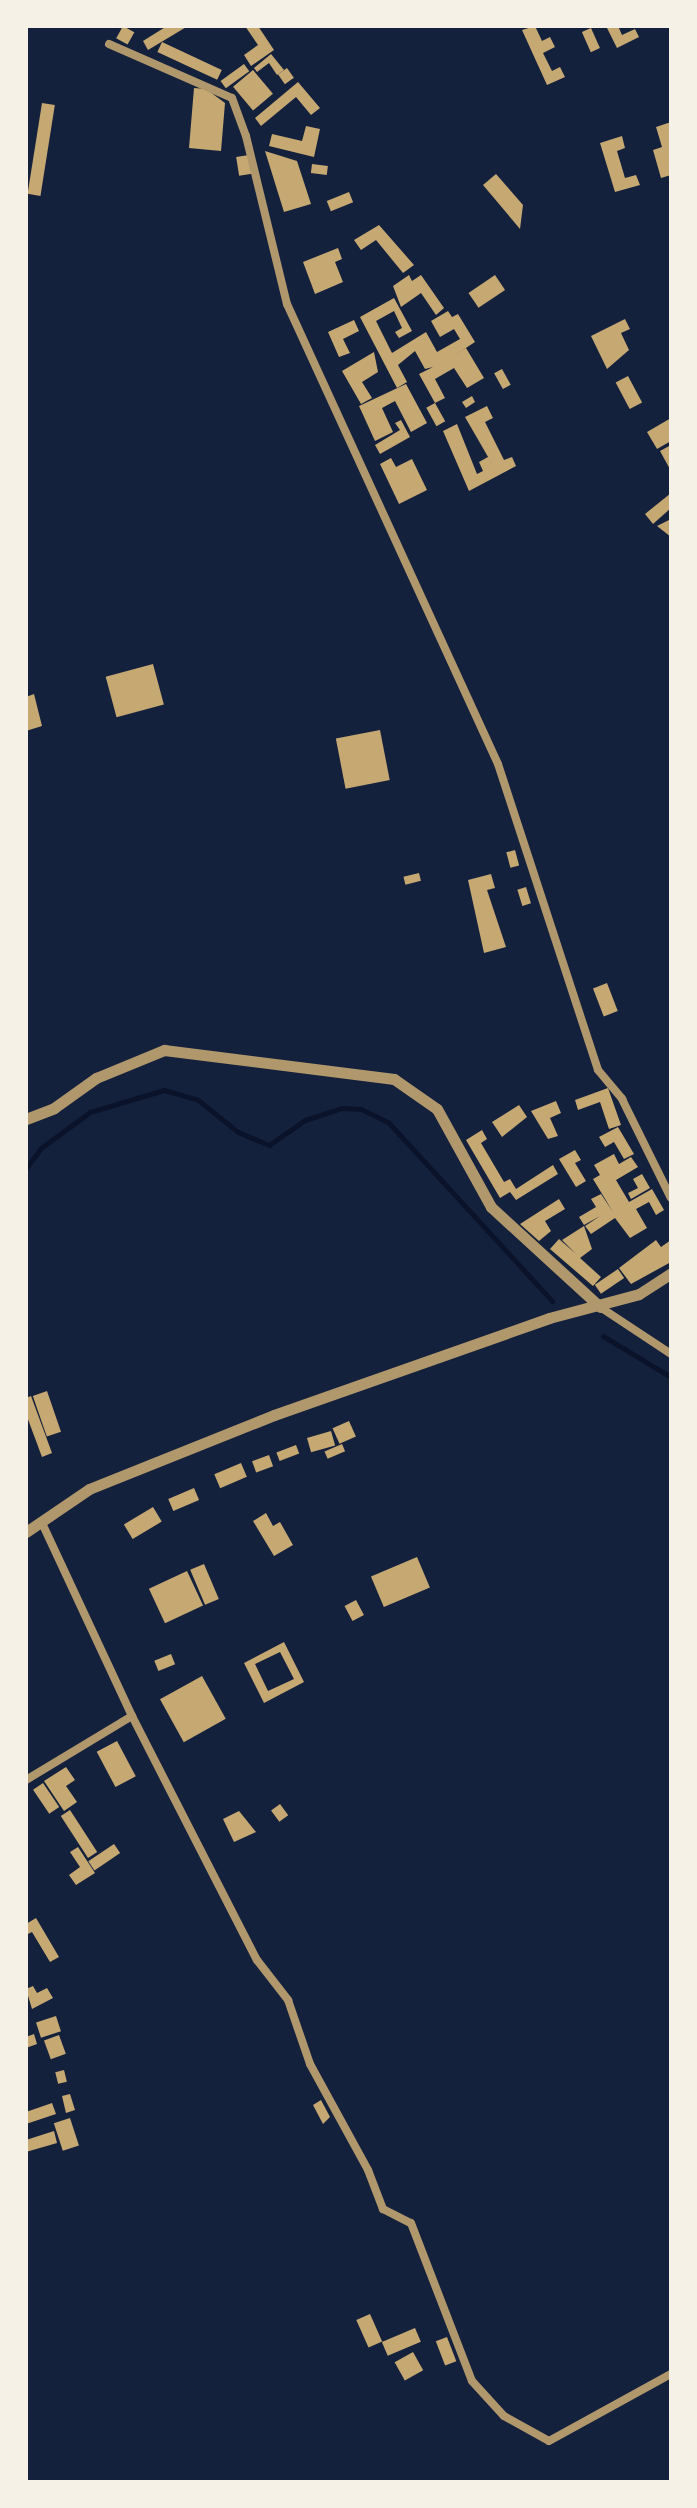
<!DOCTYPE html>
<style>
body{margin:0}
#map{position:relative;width:697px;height:2508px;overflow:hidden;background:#14213d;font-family:"Fira Sans",sans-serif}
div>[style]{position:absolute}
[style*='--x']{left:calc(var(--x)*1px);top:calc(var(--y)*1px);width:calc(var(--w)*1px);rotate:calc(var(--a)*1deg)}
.stream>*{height:5px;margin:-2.5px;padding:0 2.5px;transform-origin:2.5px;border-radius:2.5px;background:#0b132b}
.building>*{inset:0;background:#c6a872;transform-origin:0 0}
.minor>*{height:8px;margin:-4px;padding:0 4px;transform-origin:4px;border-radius:4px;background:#b1986c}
.tertiary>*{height:11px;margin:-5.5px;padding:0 5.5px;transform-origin:5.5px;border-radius:5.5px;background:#b1986c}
span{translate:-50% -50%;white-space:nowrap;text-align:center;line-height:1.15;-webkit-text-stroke:8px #f6f1e7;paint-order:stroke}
.frame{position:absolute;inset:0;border:28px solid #f6f1e7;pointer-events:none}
</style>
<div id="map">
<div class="stream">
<div style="--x:26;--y:1168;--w:25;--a:-53"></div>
<div style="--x:41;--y:1148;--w:61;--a:-36.3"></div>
<div style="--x:90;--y:1112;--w:77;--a:-16.6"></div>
<div style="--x:164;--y:1090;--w:35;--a:16"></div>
<div style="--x:198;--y:1100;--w:51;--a:38.7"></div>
<div style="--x:238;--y:1132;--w:34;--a:23"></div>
<div style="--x:269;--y:1145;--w:44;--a:-34.8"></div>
<div style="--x:305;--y:1120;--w:39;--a:-18"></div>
<div style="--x:342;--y:1108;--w:19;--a:3"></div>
<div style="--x:361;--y:1109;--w:30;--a:26"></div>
<div style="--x:388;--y:1122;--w:243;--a:47.5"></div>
<div style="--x:603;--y:1336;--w:79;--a:31.1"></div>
</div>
<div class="building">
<div style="left:123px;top:26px;width:13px;height:14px;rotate:29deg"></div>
<div style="clip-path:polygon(167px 26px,188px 26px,148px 50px,143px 41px)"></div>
<div style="clip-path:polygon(245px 26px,258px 26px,274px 50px,251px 66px,244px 55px,258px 45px)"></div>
<div style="clip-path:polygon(535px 26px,542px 41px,550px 37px,555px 47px,543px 53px,552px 71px,560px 67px,565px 77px,547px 85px,522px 30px)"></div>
<div style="clip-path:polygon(606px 26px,618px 26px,622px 35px,635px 29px,639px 37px,617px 48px)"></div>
<div style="left:591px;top:28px;width:22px;height:10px;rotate:66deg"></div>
<div style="left:162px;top:42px;width:66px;height:11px;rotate:25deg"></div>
<div style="clip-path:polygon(271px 54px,284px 70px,277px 75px,269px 63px,257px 72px,254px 68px)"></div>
<div style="left:244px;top:64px;width:9px;height:29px;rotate:54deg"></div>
<div style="left:287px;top:68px;width:12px;height:11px;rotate:55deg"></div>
<div style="left:253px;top:70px;width:31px;height:26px;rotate:50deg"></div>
<div style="clip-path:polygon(298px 82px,320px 108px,311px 115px,296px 97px,261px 126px,255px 118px)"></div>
<div style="clip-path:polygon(194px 88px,206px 89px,225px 103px,221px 151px,189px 148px)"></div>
<div style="left:42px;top:103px;width:13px;height:92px;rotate:9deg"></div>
<div style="clip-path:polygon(671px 122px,671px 175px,661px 178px,653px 150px,662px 147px,656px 127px)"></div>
<div style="clip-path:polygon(306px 126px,320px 129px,314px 157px,269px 146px,272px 134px,302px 141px)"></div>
<div style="clip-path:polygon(622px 136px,625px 148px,617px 151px,625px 178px,636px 175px,640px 185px,615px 192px,600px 143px)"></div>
<div style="clip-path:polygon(265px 151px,297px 161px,311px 204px,284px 212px)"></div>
<div style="left:249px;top:155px;width:19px;height:13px;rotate:81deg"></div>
<div style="left:312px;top:164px;width:16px;height:9px;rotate:7deg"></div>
<div style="clip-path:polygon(496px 174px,523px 205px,520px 229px,483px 185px)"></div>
<div style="left:349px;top:192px;width:11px;height:24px;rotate:68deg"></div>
<div style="clip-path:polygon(379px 225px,414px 265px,403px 273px,376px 240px,361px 250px,354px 240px)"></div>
<div style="clip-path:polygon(338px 248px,342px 259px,335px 262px,343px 282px,315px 294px,303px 262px)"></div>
<div style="clip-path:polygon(409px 275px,412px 281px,421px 275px,444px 308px,436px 315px,421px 293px,401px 307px,393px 286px)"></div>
<div style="left:495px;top:275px;width:18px;height:32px;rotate:56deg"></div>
<div style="clip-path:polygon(394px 298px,412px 331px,399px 338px,395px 332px,402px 328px,394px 311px,376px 321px,392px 353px,426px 332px,437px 352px,460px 339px,454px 329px,440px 337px,431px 321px,448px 311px,452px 317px,458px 314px,475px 342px,449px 359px,466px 348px,484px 378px,467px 388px,454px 368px,435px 379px,445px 398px,435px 403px,419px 374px,433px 367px,425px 369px,415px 351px,398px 365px,407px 382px,397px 388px,360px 317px)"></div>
<div style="clip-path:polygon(625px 319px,630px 329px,621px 333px,629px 350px,607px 369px,591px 336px)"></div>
<div style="clip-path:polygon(354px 320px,359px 331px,343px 339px,350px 353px,339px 357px,328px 332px)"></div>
<div style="clip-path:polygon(374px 352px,378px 372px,362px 382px,372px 398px,361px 404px,342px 371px)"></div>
<div style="left:502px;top:369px;width:18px;height:9px;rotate:61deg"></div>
<div style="left:628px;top:376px;width:30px;height:14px;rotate:62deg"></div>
<div style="clip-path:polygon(406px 384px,427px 423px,411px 432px,395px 401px,382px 408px,393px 432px,375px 441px,359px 406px)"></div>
<div style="clip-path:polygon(472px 396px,475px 402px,466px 408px,462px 402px)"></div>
<div style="left:435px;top:403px;width:21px;height:10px;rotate:61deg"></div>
<div style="clip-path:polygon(487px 406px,493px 418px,485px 422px,504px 460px,512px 457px,516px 466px,469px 491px,443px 431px,457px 424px,477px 474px,483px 471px,479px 462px,488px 457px,495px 469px,465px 417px)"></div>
<div style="clip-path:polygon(671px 418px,671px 441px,657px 449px,647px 432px)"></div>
<div style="clip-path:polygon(401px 420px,410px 437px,380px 454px,375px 445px,400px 430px,395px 423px)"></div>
<div style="clip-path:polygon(671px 445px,671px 471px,660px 451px)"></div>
<div style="clip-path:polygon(391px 458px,396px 467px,412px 459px,427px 490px,399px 504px,380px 464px)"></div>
<div style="clip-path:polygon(671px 493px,671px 508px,653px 524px,645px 514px)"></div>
<div style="clip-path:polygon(671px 519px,671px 537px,657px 526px)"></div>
<div style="left:153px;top:664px;width:42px;height:49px;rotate:75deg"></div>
<div style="clip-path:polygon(34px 694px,42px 726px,26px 731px,26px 697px)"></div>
<div style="left:380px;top:730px;width:51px;height:45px;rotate:79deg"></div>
<div style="left:515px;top:850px;width:16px;height:9px;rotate:75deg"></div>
<div style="left:419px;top:873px;width:8px;height:16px;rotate:76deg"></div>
<div style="clip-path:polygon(491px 874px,495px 888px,487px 890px,506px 947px,484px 953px,468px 880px)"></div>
<div style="left:526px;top:887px;width:17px;height:9px;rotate:73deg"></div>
<div style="left:607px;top:983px;width:30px;height:15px;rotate:69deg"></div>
<div style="clip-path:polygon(608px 1088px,621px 1125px,609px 1129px,600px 1102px,578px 1110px,575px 1100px)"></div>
<div style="clip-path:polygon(556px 1101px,561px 1113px,550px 1118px,558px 1136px,548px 1139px,531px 1111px)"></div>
<div style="clip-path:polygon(519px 1105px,527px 1117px,502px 1137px,492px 1122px)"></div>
<div style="clip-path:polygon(618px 1127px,634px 1154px,624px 1159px,614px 1142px,605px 1147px,599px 1137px)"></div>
<div style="clip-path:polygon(482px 1130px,487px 1139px,481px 1143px,504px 1182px,510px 1179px,516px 1189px,553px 1165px,558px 1174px,516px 1200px,510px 1192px,500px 1198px,466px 1140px)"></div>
<div style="clip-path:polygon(575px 1150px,581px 1160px,575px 1163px,586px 1181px,576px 1187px,559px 1159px)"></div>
<div style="clip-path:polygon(614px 1154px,619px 1164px,631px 1157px,638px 1167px,616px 1180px,629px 1202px,652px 1189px,664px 1210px,656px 1215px,649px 1202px,636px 1209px,647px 1228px,630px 1238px,615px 1218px,591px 1234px,585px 1226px,600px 1216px,584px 1225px,579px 1217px,596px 1207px,591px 1199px,601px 1194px,613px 1212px,593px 1179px,600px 1175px,594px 1165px)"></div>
<div style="clip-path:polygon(642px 1174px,650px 1188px,631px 1199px,628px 1193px,638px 1188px,633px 1179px)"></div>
<div style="clip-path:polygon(559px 1199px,565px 1209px,545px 1221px,551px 1231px,539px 1241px,520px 1224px)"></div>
<div style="clip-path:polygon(584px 1226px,592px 1249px,580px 1258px,601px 1277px,593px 1286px,550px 1249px,559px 1239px,576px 1254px,562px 1240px)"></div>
<div style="clip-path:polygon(656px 1240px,661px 1247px,671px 1240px,671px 1262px,631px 1284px,619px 1268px)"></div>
<div style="left:618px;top:1269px;width:11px;height:28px;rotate:56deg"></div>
<div style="left:47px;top:1391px;width:43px;height:15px;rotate:71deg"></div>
<div style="clip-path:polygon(31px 1396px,52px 1453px,42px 1457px,26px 1414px,26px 1398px)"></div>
<div style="left:349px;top:1421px;width:17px;height:18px;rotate:66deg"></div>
<div style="left:331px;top:1431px;width:15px;height:25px;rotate:74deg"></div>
<div style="left:342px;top:1444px;width:8px;height:19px;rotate:67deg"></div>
<div style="left:296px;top:1445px;width:9px;height:21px;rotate:69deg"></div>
<div style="left:269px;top:1455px;width:12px;height:18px;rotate:70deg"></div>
<div style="left:241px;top:1463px;width:15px;height:29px;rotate:67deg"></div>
<div style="left:194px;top:1488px;width:13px;height:28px;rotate:67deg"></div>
<div style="left:153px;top:1507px;width:17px;height:34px;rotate:59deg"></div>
<div style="clip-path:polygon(266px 1513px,273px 1526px,280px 1522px,293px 1545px,274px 1556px,253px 1521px)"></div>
<div style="left:417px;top:1557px;width:33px;height:50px;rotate:67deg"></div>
<div style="left:204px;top:1564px;width:38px;height:15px;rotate:67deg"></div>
<div style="left:187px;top:1571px;width:38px;height:42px;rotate:65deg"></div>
<div style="left:356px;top:1600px;width:17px;height:13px;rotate:62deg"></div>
<div style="clip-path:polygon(evenodd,284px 1642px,304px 1682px,264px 1703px,244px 1663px,284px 1642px,280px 1652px,294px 1679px,268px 1691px,255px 1664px,280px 1652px)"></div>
<div style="left:171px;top:1654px;width:11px;height:18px;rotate:68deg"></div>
<div style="left:202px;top:1676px;width:49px;height:48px;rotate:61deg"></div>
<div style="left:117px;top:1741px;width:40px;height:23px;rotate:62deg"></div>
<div style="clip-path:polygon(66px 1767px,75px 1780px,66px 1786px,77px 1802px,64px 1811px,44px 1781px)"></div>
<div style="left:43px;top:1783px;width:29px;height:12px;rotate:56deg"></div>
<div style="left:280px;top:1804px;width:14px;height:11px;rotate:54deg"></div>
<div style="left:70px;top:1810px;width:50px;height:11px;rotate:57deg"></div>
<div style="clip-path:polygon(239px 1811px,256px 1832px,234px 1842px,223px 1819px)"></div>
<div style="left:114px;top:1844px;width:11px;height:31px;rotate:56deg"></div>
<div style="clip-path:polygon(78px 1847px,95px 1873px,76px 1885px,69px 1875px,80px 1867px,70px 1852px)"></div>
<div style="clip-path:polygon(36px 1918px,59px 1957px,50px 1962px,32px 1932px,26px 1935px,26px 1924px)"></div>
<div style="clip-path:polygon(33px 1986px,37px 1993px,47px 1988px,53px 1998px,32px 2009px,26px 1989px)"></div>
<div style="left:56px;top:2016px;width:16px;height:21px;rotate:72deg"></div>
<div style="clip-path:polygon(34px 2034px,37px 2044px,26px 2048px,26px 2037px)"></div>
<div style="left:59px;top:2035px;width:20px;height:16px;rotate:70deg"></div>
<div style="left:64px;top:2070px;width:12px;height:9px;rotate:76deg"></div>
<div style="clip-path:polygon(70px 2094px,75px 2110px,66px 2113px,62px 2096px)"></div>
<div style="clip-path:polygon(321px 2100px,330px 2117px,323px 2124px,313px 2105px)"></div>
<div style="clip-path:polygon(52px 2103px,56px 2114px,26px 2124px,26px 2112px)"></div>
<div style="left:70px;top:2118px;width:29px;height:17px;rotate:72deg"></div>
<div style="clip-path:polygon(54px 2131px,57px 2143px,26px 2152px,26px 2140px)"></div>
<div style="left:370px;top:2314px;width:30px;height:15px;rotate:66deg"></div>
<div style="left:415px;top:2328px;width:15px;height:36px;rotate:67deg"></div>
<div style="left:447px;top:2337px;width:26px;height:12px;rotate:69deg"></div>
<div style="left:413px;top:2352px;width:21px;height:21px;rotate:61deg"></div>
</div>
<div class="minor">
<div style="--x:109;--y:44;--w:134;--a:23.7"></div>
<div style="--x:232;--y:98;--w:40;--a:69.8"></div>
<div style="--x:246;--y:136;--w:173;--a:76.3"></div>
<div style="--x:287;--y:304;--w:506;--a:65.36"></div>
<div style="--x:498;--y:764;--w:322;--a:71.9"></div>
<div style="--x:598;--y:1070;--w:38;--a:50"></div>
<div style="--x:622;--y:1099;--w:110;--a:63.7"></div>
<div style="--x:600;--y:1307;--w:85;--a:33.5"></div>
<div style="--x:42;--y:1523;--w:213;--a:65"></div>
<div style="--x:132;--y:1716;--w:274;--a:62.9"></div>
<div style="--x:257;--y:1960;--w:51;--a:52.2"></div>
<div style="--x:288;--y:2000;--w:68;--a:71"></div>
<div style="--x:310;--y:2064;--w:121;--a:61.3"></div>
<div style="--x:368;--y:2170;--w:42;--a:69"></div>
<div style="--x:383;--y:2209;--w:31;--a:27"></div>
<div style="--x:411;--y:2223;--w:169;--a:68.9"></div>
<div style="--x:472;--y:2381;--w:47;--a:47.6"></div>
<div style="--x:504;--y:2416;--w:51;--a:29.1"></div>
<div style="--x:549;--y:2441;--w:139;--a:-28.8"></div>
<div style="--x:26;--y:1780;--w:124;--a:-31.1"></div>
</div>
<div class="tertiary">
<div style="--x:26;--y:1119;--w:30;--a:-21"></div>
<div style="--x:54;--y:1108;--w:52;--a:-35.5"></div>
<div style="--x:96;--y:1078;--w:74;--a:-22.4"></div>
<div style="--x:164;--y:1050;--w:232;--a:7.2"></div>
<div style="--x:394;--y:1079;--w:52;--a:34.9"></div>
<div style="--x:437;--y:1109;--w:112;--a:61.1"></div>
<div style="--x:491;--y:1207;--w:148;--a:42.5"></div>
<div style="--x:26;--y:1532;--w:76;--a:-34.3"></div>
<div style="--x:89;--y:1489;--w:199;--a:-21.8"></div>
<div style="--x:274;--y:1415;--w:292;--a:-19.4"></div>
<div style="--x:549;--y:1318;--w:93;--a:-14.9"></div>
<div style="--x:639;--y:1294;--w:38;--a:-33"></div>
</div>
<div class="frame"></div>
</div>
